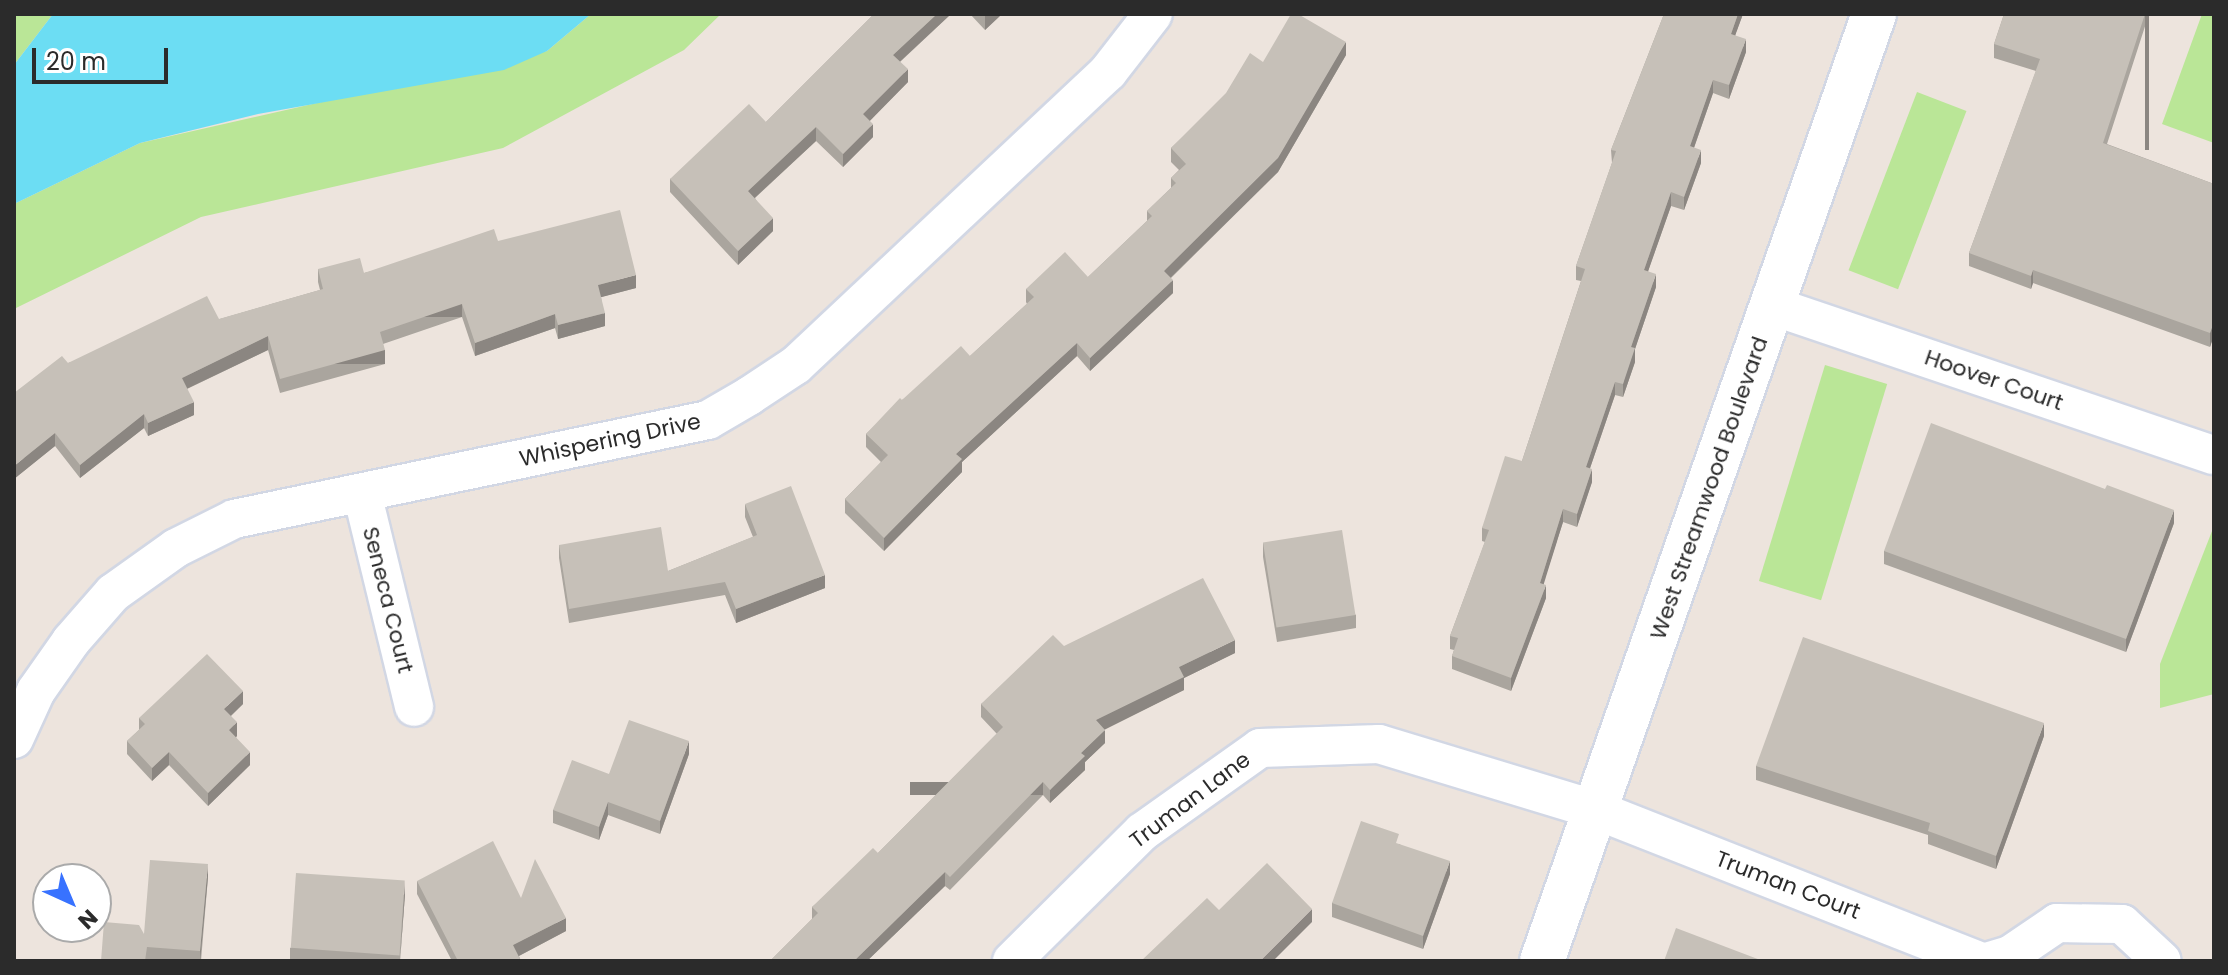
<!DOCTYPE html>
<style>
body{margin:0}
#map{position:relative;width:2228px;height:975px;overflow:hidden;background:#ede4dd;font-family:Poppins,sans-serif}
div>[style]{position:absolute}
[style*='--x']{left:calc(var(--x)*1px);top:calc(var(--y)*1px);width:calc(var(--w)*1px);rotate:calc(var(--a)*1deg)}
.green>*{inset:0;background:#bae697;transform-origin:0 0}
.water>*{inset:0;background:#6cddf3}
.roads{filter:drop-shadow(2px 0 #d2d7e4) drop-shadow(-2px 0 #d2d7e4) drop-shadow(0 2px #d2d7e4) drop-shadow(0 -2px #d2d7e4)}
.minor>*{height:38px;margin:-19px;padding:0 19px;transform-origin:19px;border-radius:19px;background:#fff}
.tertiary>*{height:44px;margin:-22px;padding:0 22px;transform-origin:22px;border-radius:22px;background:#fff}
.wall>*{inset:0;background:#aaa59e}
.shaded-wall>*{inset:0;background:#8b8681;transform-origin:0 0}
.building>*{inset:0;background:#c6c0b8;transform-origin:0 0}
span{translate:-50% -50%;white-space:nowrap;text-align:center;line-height:1.15;-webkit-text-stroke:8px #fff;paint-order:stroke}
.street-label{font-size:22px;color:#2b2b2b}
.frame{position:absolute;inset:0;border:16px solid #2b2b2b;pointer-events:none}
.north{position:absolute;left:32px;top:863px;width:80px;height:80px;box-sizing:border-box;background:#fff;border:2px solid #aaa;border-radius:50%;rotate:136deg;font-size:22px;font-weight:700;line-height:32px;text-align:center;color:#2b2b2b}
.north::after{content:'';display:block;margin:auto;width:28px;height:36px;background:#3872ff;clip-path:polygon(50% 0,100% 100%,50% 72%,0 100%)}
.scale{position:absolute;left:32px;top:48px;width:136px;height:36px;box-sizing:border-box;border:4px solid #2b2b2b;border-top:0;padding-left:10px;font-size:24px;line-height:28px;white-space:nowrap;color:#2b2b2b;-webkit-text-stroke:6px #fff;paint-order:stroke}
</style>
<div id="map">
<div class="green">
<div style="clip-path:polygon(14px 14px,53px 14px,14px 65px)"></div>
<div style="clip-path:polygon(591px 14px,721px 14px,684px 50px,503px 148px,201px 217px,14px 309px,14px 204px,140px 143px,547px 51px)"></div>
<div style="clip-path:polygon(2202px 14px,2214px 14px,2214px 143px,2162px 124px)"></div>
<div style="left:1917px;top:92px;width:53px;height:191px;rotate:21deg"></div>
<div style="left:1825px;top:365px;width:65px;height:226px;rotate:17deg"></div>
<div style="clip-path:polygon(2214px 526px,2214px 694px,2160px 708px,2160px 664px)"></div>
</div>
<div class="water">
<div style="clip-path:polygon(53px 14px,591px 14px,547px 51px,504px 70px,258px 114px,140px 143px,14px 204px,14px 65px)"></div>
</div>
<div class="roads">
<div class="minor">
<div style="--x:1773;--y:306;--w:465;--a:18.7"></div>
<div style="--x:362;--y:493;--w:220;--a:76.3"></div>
<div style="--x:14;--y:739;--w:53;--a:-65.4"></div>
<div style="--x:36;--y:691;--w:61;--a:-55"></div>
<div style="--x:71;--y:641;--w:64;--a:-48.8"></div>
<div style="--x:113;--y:593;--w:77;--a:-35.5"></div>
<div style="--x:176;--y:548;--w:65;--a:-26.6"></div>
<div style="--x:234;--y:519;--w:484;--a:-11.8"></div>
<div style="--x:708;--y:420;--w:48;--a:-30.3"></div>
<div style="--x:749;--y:396;--w:56;--a:-33.4"></div>
<div style="--x:796;--y:365;--w:428;--a:-43.2"></div>
<div style="--x:1108;--y:72;--w:73;--a:-52.2"></div>
<div style="--x:1012;--y:961;--w:183;--a:-44.8"></div>
<div style="--x:1142;--y:832;--w:145;--a:-35.4"></div>
<div style="--x:1260;--y:748;--w:119;--a:-1.9"></div>
<div style="--x:1379;--y:744;--w:227;--a:16.9"></div>
<div style="--x:1596;--y:810;--w:413;--a:21.5"></div>
<div style="--x:1990;--y:961;--w:21;--a:-17"></div>
<div style="--x:2010;--y:955;--w:57;--a:-34.2"></div>
<div style="--x:2057;--y:923;--w:65;--a:0.9"></div>
<div style="--x:2122;--y:924;--w:54;--a:42.8"></div>
</div>
<div class="tertiary">
<div style="--x:1542;--y:961;--w:1004;--a:-70.68"></div>
</div>
</div>
<div class="wall">
<div style="clip-path:polygon(874px 14px,951px 14px,900px 62px,908px 82px,869px 121px,873px 137px,843px 167px,816px 141px,755px 198px,773px 231px,738px 265px,670px 192px,670px 179px,766px 122px)"></div>
<div style="clip-path:polygon(970px 14px,1002px 14px,985px 30px)"></div>
<div style="clip-path:polygon(1664px 14px,1743px 14px,1735px 35px,1746px 52px,1729px 99px,1713px 93px,1694px 148px,1701px 163px,1684px 210px,1671px 206px,1648px 271px,1656px 287px,1635px 349px,1635px 362px,1623px 397px,1615px 395px,1590px 468px,1592px 482px,1577px 527px,1563px 522px,1543px 584px,1546px 598px,1511px 691px,1452px 669px,1452px 656px,1454px 650px,1450px 649px,1450px 636px,1485px 542px,1482px 541px,1482px 528px,1522px 461px,1581px 281px,1576px 280px,1576px 266px,1612px 163px,1611px 150px)"></div>
<div style="clip-path:polygon(2004px 14px,2149px 14px,2107px 144px,2214px 184px,2214px 335px,2210px 347px,2033px 283px,2031px 289px,1969px 266px,1969px 253px,2036px 71px,1994px 58px,1994px 44px)"></div>
<div style="clip-path:polygon(1346px 55px,1278px 172px,1171px 278px,1173px 293px,1090px 371px,1077px 356px,962px 462px,962px 472px,884px 551px,845px 513px,845px 499px,881px 462px,866px 447px,866px 434px,902px 400px,970px 356px,1027px 304px,1026px 302px,1026px 289px,1088px 277px,1147px 221px,1147px 211px,1171px 188px,1171px 178px,1179px 170px,1171px 162px,1171px 148px,1263px 62px)"></div>
<div style="clip-path:polygon(498px 241px,636px 288px,601px 297px,605px 326px,558px 339px,555px 328px,475px 356px,462px 317px,383px 344px,385px 364px,280px 393px,268px 350px,187px 389px,194px 415px,148px 436px,144px 428px,80px 478px,55px 446px,14px 479px,68px 363px,320px 290px,318px 282px,318px 269px,364px 273px)"></div>
<div style="clip-path:polygon(745px 504px,825px 588px,736px 623px,725px 595px,569px 623px,559px 558px,559px 545px,668px 571px,753px 537px,745px 517px)"></div>
<div style="clip-path:polygon(2174px 523px,2126px 652px,1884px 564px,1884px 551px)"></div>
<div style="clip-path:polygon(1263px 543px,1356px 615px,1356px 628px,1277px 642px,1263px 557px)"></div>
<div style="clip-path:polygon(1064px 646px,1235px 653px,1184px 678px,1184px 690px,1104px 729px,1105px 743px,1085px 762px,1085px 770px,1050px 803px,1043px 795px,950px 890px,945px 886px,867px 961px,770px 961px,812px 919px,812px 907px,878px 853px,997px 734px,981px 717px,981px 704px)"></div>
<div style="clip-path:polygon(243px 704px,231px 716px,237px 736px,236px 737px,250px 765px,208px 806px,169px 765px,152px 781px,127px 754px,127px 741px,139px 730px,139px 718px)"></div>
<div style="clip-path:polygon(2044px 736px,1996px 869px,1928px 844px,1928px 835px,1756px 780px,1756px 766px)"></div>
<div style="clip-path:polygon(689px 754px,660px 834px,608px 815px,599px 840px,553px 823px,553px 810px,609px 774px)"></div>
<div style="clip-path:polygon(1399px 844px,1450px 874px,1423px 949px,1332px 917px,1332px 903px)"></div>
<div style="clip-path:polygon(208px 877px,201px 961px,101px 961px,144px 934px)"></div>
<div style="clip-path:polygon(417px 881px,521px 898px,566px 931px,519px 956px,521px 961px,452px 961px,417px 894px)"></div>
<div style="clip-path:polygon(405px 894px,400px 961px,290px 961px,290px 948px)"></div>
</div>
<div class="shaded-wall">
<div style="clip-path:polygon(937px 14px,951px 14px,893px 68px,893px 55px)"></div>
<div style="clip-path:polygon(987px 14px,1002px 14px,985px 30px,985px 16px)"></div>
<div style="clip-path:polygon(1738px 14px,1743px 14px,1731px 47px,1731px 34px)"></div>
<div style="left:2145px;top:14px;width:4px;height:136px"></div>
<div style="clip-path:polygon(1746px 39px,1746px 52px,1729px 99px,1729px 85px)"></div>
<div style="clip-path:polygon(1346px 42px,1346px 55px,1278px 172px,1164px 284px,1164px 271px)"></div>
<div style="clip-path:polygon(908px 69px,908px 82px,863px 128px,863px 114px)"></div>
<div style="clip-path:polygon(1713px 80px,1713px 93px,1690px 159px,1690px 146px)"></div>
<div style="clip-path:polygon(873px 124px,873px 137px,843px 167px,843px 154px)"></div>
<div style="clip-path:polygon(816px 127px,816px 141px,748px 204px,748px 191px)"></div>
<div style="clip-path:polygon(1701px 150px,1701px 163px,1684px 210px,1684px 197px)"></div>
<div style="clip-path:polygon(1671px 192px,1671px 206px,1644px 283px,1644px 270px)"></div>
<div style="clip-path:polygon(773px 218px,773px 231px,738px 265px,738px 251px)"></div>
<div style="clip-path:polygon(2033px 270px,2033px 283px,2031px 289px,2031px 276px)"></div>
<div style="clip-path:polygon(1656px 274px,1656px 287px,1635px 349px,1635px 362px,1623px 397px,1623px 384px,1631px 347px)"></div>
<div style="clip-path:polygon(636px 275px,636px 288px,598px 298px,598px 285px)"></div>
<div style="clip-path:polygon(1173px 280px,1173px 293px,1090px 371px,1090px 358px)"></div>
<div style="left:462px;top:304px;width:13px;height:87px;rotate:90deg"></div>
<div style="clip-path:polygon(605px 313px,605px 326px,558px 339px,558px 325px)"></div>
<div style="clip-path:polygon(555px 314px,555px 328px,475px 356px,475px 343px)"></div>
<div style="clip-path:polygon(2214px 322px,2214px 335px,2210px 347px,2210px 333px)"></div>
<div style="clip-path:polygon(268px 336px,268px 350px,182px 391px,182px 378px)"></div>
<div style="clip-path:polygon(1077px 343px,1077px 356px,962px 462px,962px 472px,884px 551px,884px 538px,956px 454px)"></div>
<div style="left:385px;top:350px;width:14px;height:109px;rotate:90deg"></div>
<div style="clip-path:polygon(1615px 382px,1615px 395px,1586px 480px,1586px 467px)"></div>
<div style="clip-path:polygon(194px 402px,194px 415px,148px 436px,148px 423px)"></div>
<div style="clip-path:polygon(144px 414px,144px 428px,80px 478px,80px 465px)"></div>
<div style="clip-path:polygon(55px 433px,55px 446px,14px 479px,14px 466px)"></div>
<div style="clip-path:polygon(1592px 469px,1592px 482px,1577px 527px,1577px 514px)"></div>
<div style="clip-path:polygon(1563px 509px,1563px 522px,1540px 596px,1540px 583px)"></div>
<div style="clip-path:polygon(2174px 510px,2174px 523px,2126px 652px,2126px 639px)"></div>
<div style="clip-path:polygon(825px 575px,825px 588px,736px 623px,736px 609px)"></div>
<div style="clip-path:polygon(1546px 585px,1546px 598px,1511px 691px,1511px 678px)"></div>
<div style="clip-path:polygon(1235px 640px,1235px 653px,1184px 678px,1184px 690px,1096px 734px,1096px 720px,1179px 667px)"></div>
<div style="clip-path:polygon(243px 691px,243px 704px,224px 722px,224px 709px)"></div>
<div style="clip-path:polygon(237px 722px,237px 736px,229px 744px,229px 730px)"></div>
<div style="clip-path:polygon(2044px 723px,2044px 736px,1996px 869px,1996px 856px)"></div>
<div style="clip-path:polygon(1105px 730px,1105px 743px,1085px 762px,1085px 770px,1050px 803px,1050px 790px,1081px 753px)"></div>
<div style="clip-path:polygon(689px 741px,689px 754px,660px 834px,660px 821px)"></div>
<div style="clip-path:polygon(169px 752px,169px 765px,152px 781px,152px 768px)"></div>
<div style="clip-path:polygon(250px 752px,250px 765px,208px 806px,208px 793px)"></div>
<div style="left:1043px;top:782px;width:13px;height:133px;rotate:90deg"></div>
<div style="clip-path:polygon(608px 802px,608px 815px,599px 840px,599px 827px)"></div>
<div style="clip-path:polygon(1450px 861px,1450px 874px,1423px 949px,1423px 936px)"></div>
<div style="clip-path:polygon(208px 864px,208px 877px,200px 961px,200px 951px)"></div>
<div style="clip-path:polygon(945px 872px,945px 886px,867px 961px,854px 961px)"></div>
<div style="clip-path:polygon(405px 881px,405px 894px,400px 961px)"></div>
<div style="clip-path:polygon(1312px 909px,1312px 922px,1273px 961px,1260px 961px)"></div>
<div style="clip-path:polygon(566px 918px,566px 931px,513px 959px,513px 945px)"></div>
</div>
<div class="building">
<div style="clip-path:polygon(874px 14px,937px 14px,893px 55px,908px 69px,863px 114px,873px 124px,843px 154px,816px 127px,748px 191px,773px 218px,738px 251px,670px 179px,749px 104px,766px 122px)"></div>
<div style="clip-path:polygon(1291px 14px,1298px 14px,1346px 42px,1278px 158px,1164px 271px,1173px 280px,1090px 358px,1077px 343px,956px 454px,962px 459px,884px 538px,845px 499px,888px 455px,866px 434px,900px 398px,902px 400px,961px 346px,970px 356px,1034px 297px,1026px 289px,1065px 252px,1088px 277px,1152px 216px,1147px 211px,1176px 183px,1171px 178px,1186px 164px,1171px 148px,1226px 93px,1250px 53px,1263px 62px)"></div>
<div style="clip-path:polygon(1664px 14px,1738px 14px,1731px 34px,1746px 39px,1729px 85px,1713px 80px,1690px 146px,1701px 150px,1684px 197px,1671px 192px,1644px 270px,1656px 274px,1631px 347px,1635px 348px,1623px 384px,1615px 382px,1586px 467px,1592px 469px,1577px 514px,1563px 509px,1540px 583px,1546px 585px,1511px 678px,1452px 656px,1458px 638px,1450px 636px,1489px 530px,1482px 528px,1505px 456px,1522px 461px,1585px 269px,1576px 266px,1616px 151px,1611px 150px)"></div>
<div style="clip-path:polygon(2004px 14px,2145px 14px,2103px 143px,2214px 184px,2214px 322px,2210px 333px,2033px 270px,2031px 276px,1969px 253px,2040px 59px,1994px 44px)"></div>
<div style="clip-path:polygon(620px 210px,636px 275px,598px 285px,605px 313px,558px 325px,555px 314px,475px 343px,462px 304px,380px 332px,385px 350px,280px 379px,268px 336px,182px 378px,194px 402px,148px 423px,144px 414px,80px 465px,55px 433px,14px 466px,14px 393px,62px 356px,68px 363px,207px 296px,219px 319px,323px 289px,318px 269px,360px 258px,364px 273px,494px 229px,498px 241px)"></div>
<div style="clip-path:polygon(1931px 423px,2105px 489px,2107px 485px,2174px 510px,2126px 639px,1884px 551px)"></div>
<div style="clip-path:polygon(791px 486px,825px 575px,736px 609px,725px 582px,569px 609px,559px 545px,661px 527px,668px 571px,757px 535px,745px 504px)"></div>
<div style="left:1342px;top:530px;width:86px;height:80px;rotate:81deg"></div>
<div style="clip-path:polygon(1203px 578px,1235px 640px,1179px 667px,1184px 677px,1096px 720px,1105px 730px,1081px 753px,1085px 756px,1050px 790px,1043px 782px,950px 877px,945px 872px,854px 961px,770px 961px,818px 913px,812px 907px,873px 848px,878px 853px,1003px 727px,981px 704px,1053px 635px,1064px 646px)"></div>
<div style="clip-path:polygon(1803px 637px,2044px 723px,1996px 856px,1928px 831px,1930px 823px,1756px 766px)"></div>
<div style="clip-path:polygon(207px 654px,243px 691px,224px 709px,237px 722px,229px 730px,250px 752px,208px 793px,169px 752px,152px 768px,127px 741px,145px 724px,139px 718px)"></div>
<div style="clip-path:polygon(629px 720px,689px 741px,660px 821px,608px 802px,599px 827px,553px 810px,572px 760px,609px 774px)"></div>
<div style="clip-path:polygon(1361px 821px,1399px 834px,1396px 843px,1450px 861px,1423px 936px,1332px 903px)"></div>
<div style="clip-path:polygon(493px 841px,521px 898px,535px 859px,566px 918px,513px 945px,521px 961px,458px 961px,417px 881px)"></div>
<div style="clip-path:polygon(150px 860px,208px 864px,200px 951px,147px 947px,145px 961px,101px 961px,104px 922px,139px 925px,144px 934px)"></div>
<div style="clip-path:polygon(1267px 863px,1312px 909px,1260px 961px,1141px 961px,1207px 898px,1219px 910px)"></div>
<div style="left:296px;top:873px;width:109px;height:75px;rotate:4deg"></div>
<div style="clip-path:polygon(1676px 928px,1763px 961px,1664px 961px)"></div>
</div>
<div class="street-label">
<span style="left:1994px;top:380px;rotate:19deg">Hoover Court</span>
<span style="left:610px;top:440px;rotate:-12deg">Whispering Drive</span>
<span style="left:1709px;top:488px;rotate:-71deg">West Streamwood Boulevard</span>
<span style="left:388px;top:600px;rotate:76deg">Seneca Court</span>
<span style="left:1190px;top:800px;rotate:-37deg">Truman Lane</span>
<span style="left:1788px;top:885px;rotate:21deg">Truman Court</span>
</div>
<div class="frame"></div>
<div class="north">N</div>
<div class="scale">20 m</div>
</div>
